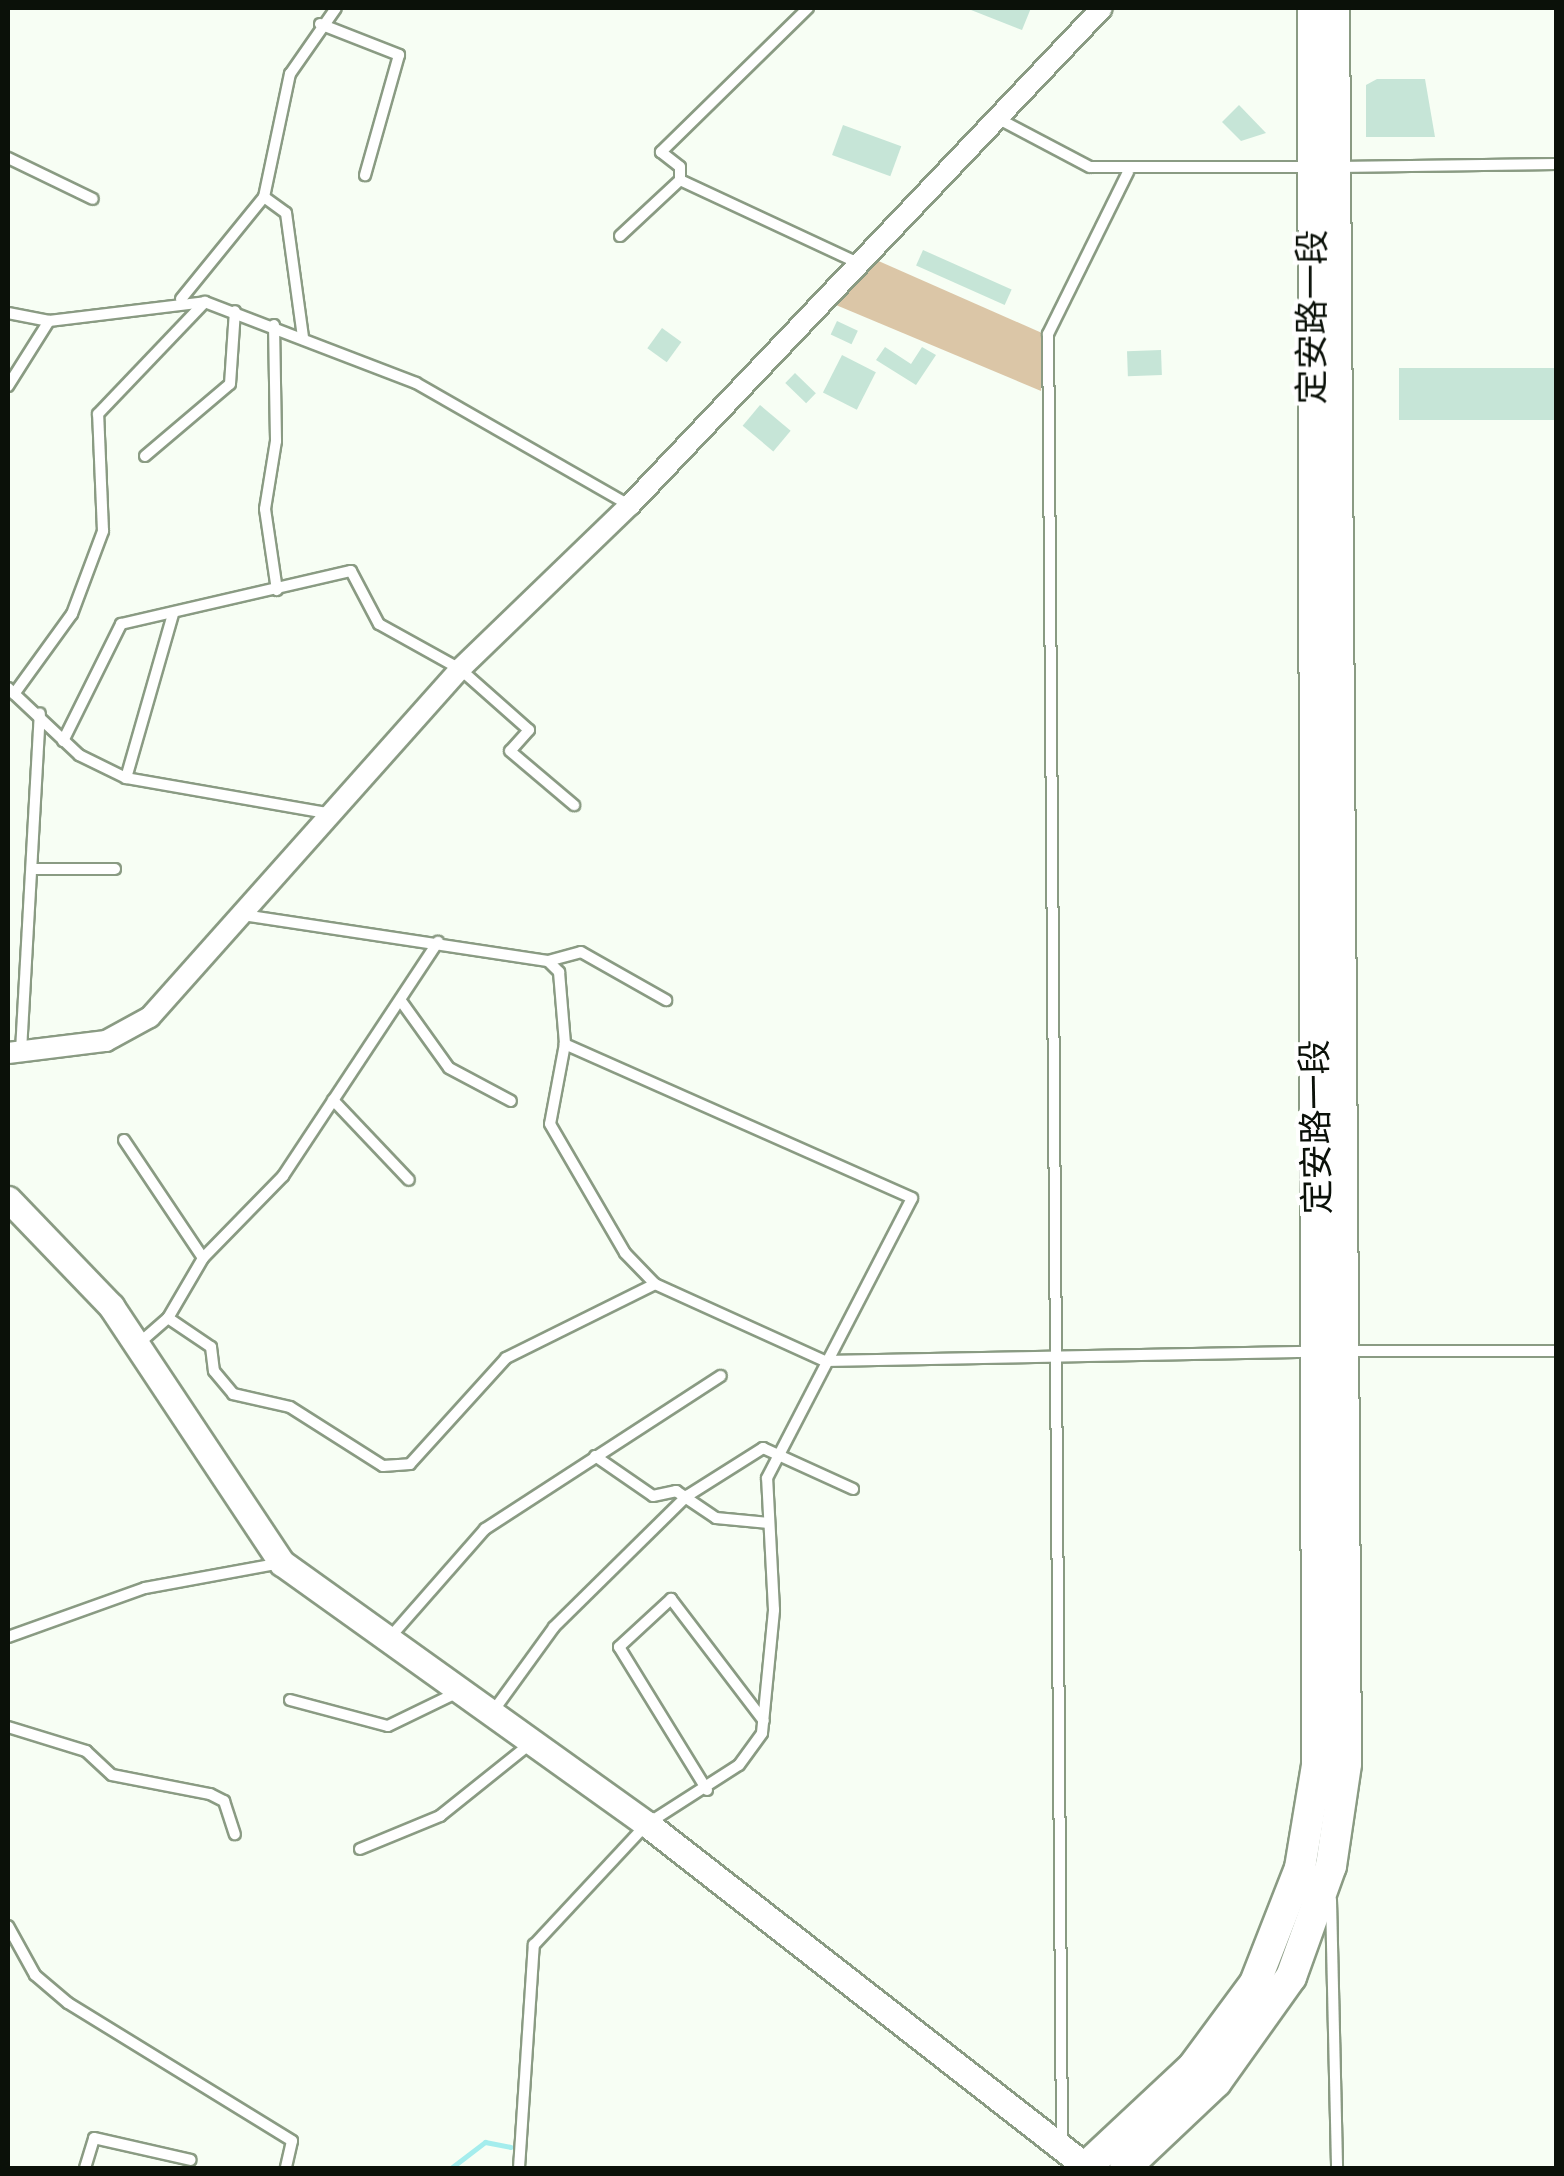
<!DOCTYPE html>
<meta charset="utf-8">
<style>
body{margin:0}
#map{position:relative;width:1564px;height:2176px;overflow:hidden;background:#f7fef4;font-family:"DM Sans","Noto Sans TC",sans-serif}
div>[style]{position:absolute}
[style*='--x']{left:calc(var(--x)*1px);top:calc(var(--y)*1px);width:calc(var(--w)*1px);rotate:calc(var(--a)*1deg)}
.green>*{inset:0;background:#dbc6a7}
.stream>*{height:5px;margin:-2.5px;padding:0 2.5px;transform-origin:2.5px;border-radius:2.5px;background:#a4eded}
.building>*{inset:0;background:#c6e5d7;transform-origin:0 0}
.roads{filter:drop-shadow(2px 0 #8a9b83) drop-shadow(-2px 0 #8a9b83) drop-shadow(0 2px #8a9b83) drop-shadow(0 -2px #8a9b83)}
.service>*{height:10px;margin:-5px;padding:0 5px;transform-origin:5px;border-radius:5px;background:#fff}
.minor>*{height:20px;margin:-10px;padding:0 10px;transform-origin:10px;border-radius:10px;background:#fff}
.tertiary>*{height:25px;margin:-12.5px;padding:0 12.5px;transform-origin:12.5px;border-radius:12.5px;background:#fff}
.secondary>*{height:30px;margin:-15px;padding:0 15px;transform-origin:15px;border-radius:15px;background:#fff}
span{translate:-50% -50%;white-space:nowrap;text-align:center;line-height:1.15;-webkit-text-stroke:8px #fff;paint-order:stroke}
.street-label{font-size:35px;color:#0b1109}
.frame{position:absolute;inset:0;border:10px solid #0b1109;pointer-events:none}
</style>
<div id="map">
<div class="green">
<div style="clip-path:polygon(874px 259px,1042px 333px,1041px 391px,836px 305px)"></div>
</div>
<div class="stream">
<div style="--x:451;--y:2168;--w:43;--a:-37.4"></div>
<div style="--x:485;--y:2142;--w:26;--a:11"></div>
</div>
<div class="building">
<div style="clip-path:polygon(966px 8px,1031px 8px,1022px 30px)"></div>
<div style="clip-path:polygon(1377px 79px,1425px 79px,1435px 137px,1366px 137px,1366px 85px)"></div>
<div style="clip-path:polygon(1239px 105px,1266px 133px,1241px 141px,1222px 122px)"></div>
<div style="left:843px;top:125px;width:62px;height:32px;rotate:20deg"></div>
<div style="left:923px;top:250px;width:97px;height:17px;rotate:24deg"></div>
<div style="left:837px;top:321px;width:23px;height:15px;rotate:25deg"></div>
<div style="left:662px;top:328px;width:24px;height:25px;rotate:36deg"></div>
<div style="clip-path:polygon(885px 347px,911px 364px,922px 347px,936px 355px,916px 385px,876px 360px)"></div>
<div style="left:1161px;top:350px;width:25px;height:34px;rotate:88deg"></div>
<div style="left:842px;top:355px;width:38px;height:42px;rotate:27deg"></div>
<div style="left:1556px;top:368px;width:52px;height:157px;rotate:90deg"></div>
<div style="left:795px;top:373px;width:29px;height:14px;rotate:44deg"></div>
<div style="left:760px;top:405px;width:40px;height:27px;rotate:40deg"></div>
</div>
<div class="roads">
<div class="service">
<div style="--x:808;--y:8;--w:206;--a:135.6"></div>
<div style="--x:661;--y:152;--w:24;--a:38"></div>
<div style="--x:680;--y:167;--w:13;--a:90"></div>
<div style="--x:680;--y:180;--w:196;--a:25"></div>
<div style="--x:320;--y:24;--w:85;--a:21.4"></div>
<div style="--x:399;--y:55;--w:125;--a:105.8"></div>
<div style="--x:995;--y:117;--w:107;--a:27.8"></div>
<div style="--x:1090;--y:167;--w:221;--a:0"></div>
<div style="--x:8;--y:158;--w:94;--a:25.8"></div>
<div style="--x:1338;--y:167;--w:218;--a:-0.8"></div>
<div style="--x:264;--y:197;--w:27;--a:36"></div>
<div style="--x:286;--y:213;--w:125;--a:82.2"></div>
<div style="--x:620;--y:236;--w:82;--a:-43"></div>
<div style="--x:181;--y:299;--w:132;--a:-50.9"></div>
<div style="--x:264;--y:197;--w:126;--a:-78.1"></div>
<div style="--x:290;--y:74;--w:80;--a:-55.1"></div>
<div style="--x:8;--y:313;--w:42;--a:11"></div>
<div style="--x:49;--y:321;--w:157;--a:-6.9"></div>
<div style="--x:205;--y:302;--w:226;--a:21"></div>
<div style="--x:416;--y:383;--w:245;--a:29.8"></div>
<div style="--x:274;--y:325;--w:116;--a:89"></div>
<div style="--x:276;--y:441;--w:69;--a:99.2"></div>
<div style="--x:265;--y:509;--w:82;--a:81.6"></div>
<div style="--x:8;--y:386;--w:77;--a:-57.8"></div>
<div style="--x:145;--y:456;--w:111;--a:-40.3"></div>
<div style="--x:230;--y:384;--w:73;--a:-86.1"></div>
<div style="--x:8;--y:688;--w:98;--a:43.3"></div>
<div style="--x:79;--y:755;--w:52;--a:26.1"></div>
<div style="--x:126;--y:778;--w:203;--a:9.9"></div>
<div style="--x:14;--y:694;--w:99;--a:-54.1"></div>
<div style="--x:72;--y:614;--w:89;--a:-69.5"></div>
<div style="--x:103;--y:531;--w:117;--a:-92.4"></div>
<div style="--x:98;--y:414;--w:155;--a:-46.3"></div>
<div style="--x:63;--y:741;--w:131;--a:-63.6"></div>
<div style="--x:121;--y:624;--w:236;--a:-13"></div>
<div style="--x:351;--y:571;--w:60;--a:62.2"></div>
<div style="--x:379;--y:624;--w:93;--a:29.1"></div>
<div style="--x:460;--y:669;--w:92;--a:41.5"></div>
<div style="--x:529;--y:730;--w:28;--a:132"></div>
<div style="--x:510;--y:751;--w:84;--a:40.2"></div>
<div style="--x:126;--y:778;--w:171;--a:-74"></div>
<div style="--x:34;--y:869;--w:81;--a:0"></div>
<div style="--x:243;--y:915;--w:308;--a:8.6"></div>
<div style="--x:548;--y:961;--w:16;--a:45"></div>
<div style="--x:559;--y:972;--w:72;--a:85.2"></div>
<div style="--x:565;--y:1044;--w:81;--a:100.6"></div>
<div style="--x:550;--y:1124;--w:149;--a:59.8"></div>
<div style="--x:625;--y:1253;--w:43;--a:45.9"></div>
<div style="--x:655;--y:1284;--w:187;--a:24.4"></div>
<div style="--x:825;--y:1361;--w:486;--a:-1.1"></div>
<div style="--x:548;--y:961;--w:34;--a:-15"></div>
<div style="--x:581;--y:952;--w:98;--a:29.5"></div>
<div style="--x:401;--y:1001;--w:82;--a:54.4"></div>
<div style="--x:449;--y:1068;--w:70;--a:28"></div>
<div style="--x:21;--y:1051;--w:338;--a:-86.8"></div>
<div style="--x:333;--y:1100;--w:110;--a:46.5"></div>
<div style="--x:124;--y:1140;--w:142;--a:56.2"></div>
<div style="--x:168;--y:1318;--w:52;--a:34"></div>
<div style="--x:211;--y:1347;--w:24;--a:83"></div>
<div style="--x:214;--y:1371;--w:30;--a:50"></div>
<div style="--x:233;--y:1394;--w:58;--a:12.8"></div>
<div style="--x:290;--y:1407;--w:110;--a:32.4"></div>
<div style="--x:383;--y:1466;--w:27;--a:-4"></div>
<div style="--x:410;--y:1464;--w:143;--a:-47.8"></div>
<div style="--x:506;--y:1358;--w:166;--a:-26.4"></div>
<div style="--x:137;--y:1345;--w:41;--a:-41.1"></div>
<div style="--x:168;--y:1318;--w:69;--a:-59.7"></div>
<div style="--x:203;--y:1258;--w:115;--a:-45.7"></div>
<div style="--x:283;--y:1176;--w:281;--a:-56.5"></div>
<div style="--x:1348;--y:1351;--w:208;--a:0"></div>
<div style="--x:595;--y:1456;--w:70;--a:34.6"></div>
<div style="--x:653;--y:1496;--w:24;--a:-12"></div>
<div style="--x:676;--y:1491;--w:48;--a:34"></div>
<div style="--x:716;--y:1518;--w:53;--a:5.4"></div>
<div style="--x:392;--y:1635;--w:141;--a:-48.7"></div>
<div style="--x:485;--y:1529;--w:281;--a:-33"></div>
<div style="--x:8;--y:1637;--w:145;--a:-19.7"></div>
<div style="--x:145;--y:1588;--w:138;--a:-10.4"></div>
<div style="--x:290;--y:1700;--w:101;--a:14.9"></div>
<div style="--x:388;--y:1726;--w:78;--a:-25.9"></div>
<div style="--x:494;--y:1710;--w:102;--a:-54.1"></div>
<div style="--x:554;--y:1627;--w:187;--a:-44.6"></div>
<div style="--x:687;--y:1496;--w:90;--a:-32.3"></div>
<div style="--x:763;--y:1448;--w:99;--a:24.5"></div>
<div style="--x:8;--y:1727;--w:82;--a:17.1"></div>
<div style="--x:86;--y:1751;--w:35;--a:43"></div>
<div style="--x:112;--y:1775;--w:100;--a:11"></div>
<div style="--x:210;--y:1794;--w:16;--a:27"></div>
<div style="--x:224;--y:1801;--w:35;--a:72"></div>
<div style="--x:707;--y:1790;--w:168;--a:-121.6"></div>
<div style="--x:619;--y:1647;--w:71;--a:-42.7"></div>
<div style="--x:671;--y:1599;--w:153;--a:52.7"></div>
<div style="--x:360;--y:1849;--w:87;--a:-22.4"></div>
<div style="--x:440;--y:1816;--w:117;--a:-38.7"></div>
<div style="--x:1331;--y:1900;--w:268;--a:88.7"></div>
<div style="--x:8;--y:1926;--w:56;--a:61.1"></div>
<div style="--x:35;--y:1975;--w:43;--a:40.3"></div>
<div style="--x:68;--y:2003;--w:263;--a:31.6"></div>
<div style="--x:292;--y:2141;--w:28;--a:103"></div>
<div style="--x:1062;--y:2142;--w:1808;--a:-90.44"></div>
<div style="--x:1048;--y:334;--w:181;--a:-63.7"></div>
<div style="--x:85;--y:2168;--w:31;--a:-73"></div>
<div style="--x:94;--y:2138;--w:99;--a:12.8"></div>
<div style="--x:519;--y:2168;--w:224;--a:-86.2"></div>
<div style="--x:534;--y:1945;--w:166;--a:-47"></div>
<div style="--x:647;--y:1824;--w:109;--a:-32.7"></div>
<div style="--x:739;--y:1765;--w:39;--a:-54"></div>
<div style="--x:762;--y:1733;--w:124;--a:-84.4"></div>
<div style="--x:774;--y:1610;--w:132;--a:-93"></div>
<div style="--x:767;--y:1478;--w:315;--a:-62.6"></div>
<div style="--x:912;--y:1198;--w:380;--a:-156.1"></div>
</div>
<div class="minor">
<div style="--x:8;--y:1053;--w:99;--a:-7"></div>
<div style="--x:106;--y:1041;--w:50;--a:-28.6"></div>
<div style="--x:150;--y:1017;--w:466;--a:-48.3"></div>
<div style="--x:460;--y:669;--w:236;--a:-44"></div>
<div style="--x:630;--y:505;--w:685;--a:-46.48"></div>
</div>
<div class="tertiary">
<div style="--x:8;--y:1199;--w:149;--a:46.1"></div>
<div style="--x:111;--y:1306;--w:309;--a:56.4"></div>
<div style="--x:282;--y:1563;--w:449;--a:35.6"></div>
<div style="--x:647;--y:1824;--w:559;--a:37.96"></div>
</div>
<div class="secondary">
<div style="--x:1085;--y:2168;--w:148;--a:-43.1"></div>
<div style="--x:1193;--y:2067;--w:104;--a:-53.6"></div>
<div style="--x:1255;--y:1983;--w:123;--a:-68.6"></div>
<div style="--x:1300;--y:1868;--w:104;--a:-80.6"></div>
<div style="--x:1317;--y:1765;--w:1757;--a:-90.13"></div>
<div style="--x:1125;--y:2168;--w:125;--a:-43.4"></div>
<div style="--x:1216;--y:2082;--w:129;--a:-54.5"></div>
<div style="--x:1291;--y:1977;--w:118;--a:-70.2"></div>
<div style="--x:1331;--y:1866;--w:103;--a:-81.6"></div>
<div style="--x:1346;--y:1764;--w:1756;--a:-90.39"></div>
</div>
</div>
<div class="street-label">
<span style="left:1312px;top:317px;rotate:-90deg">定安路一段</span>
<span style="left:1316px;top:1127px;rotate:-91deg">定安路一段</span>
</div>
<div class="frame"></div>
</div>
